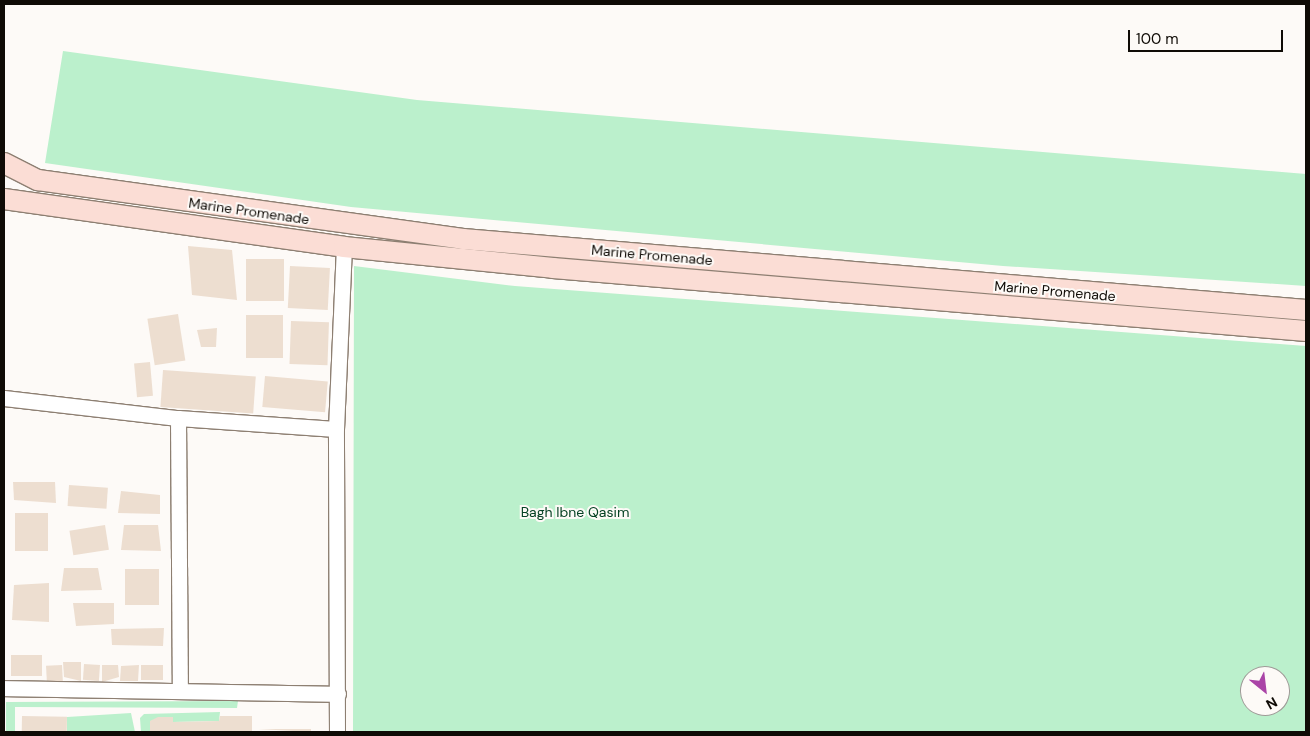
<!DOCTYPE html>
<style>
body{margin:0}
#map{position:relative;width:1310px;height:736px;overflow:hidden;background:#fdfaf7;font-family:"DM Sans",sans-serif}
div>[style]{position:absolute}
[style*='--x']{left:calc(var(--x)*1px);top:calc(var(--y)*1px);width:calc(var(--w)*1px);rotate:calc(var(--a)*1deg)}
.green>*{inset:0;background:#bbf0cc}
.building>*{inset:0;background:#edded0;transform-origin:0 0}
.roads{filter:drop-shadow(1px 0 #8d7f72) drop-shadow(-1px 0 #8d7f72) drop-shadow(0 1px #8d7f72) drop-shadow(0 -1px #8d7f72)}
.minor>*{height:15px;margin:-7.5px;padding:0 7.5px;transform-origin:7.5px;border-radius:7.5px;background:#fff}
.major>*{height:20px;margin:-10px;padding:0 10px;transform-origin:10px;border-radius:10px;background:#fbddd5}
span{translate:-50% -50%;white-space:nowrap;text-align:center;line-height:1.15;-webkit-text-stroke:4px #fdfaf7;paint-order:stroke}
.street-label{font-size:14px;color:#0f0b06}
.park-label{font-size:14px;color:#064224}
.frame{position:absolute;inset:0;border:5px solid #0f0b06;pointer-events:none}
.north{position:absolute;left:1240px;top:666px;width:50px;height:50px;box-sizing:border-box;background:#fdfaf7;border:1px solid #9e9a97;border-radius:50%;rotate:151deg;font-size:14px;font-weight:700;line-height:20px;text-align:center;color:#0f0b06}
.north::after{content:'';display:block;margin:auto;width:18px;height:22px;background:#aa44a7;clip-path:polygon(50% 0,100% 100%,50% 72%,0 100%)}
.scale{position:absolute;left:1128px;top:30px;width:155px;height:22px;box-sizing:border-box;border:2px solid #0f0b06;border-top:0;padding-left:6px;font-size:15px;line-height:18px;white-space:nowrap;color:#0f0b06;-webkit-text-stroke:4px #fdfaf7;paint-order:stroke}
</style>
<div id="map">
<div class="green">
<div style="clip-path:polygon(63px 51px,417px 100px,1306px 174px,1306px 286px,1003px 266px,351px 207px,45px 163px)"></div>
<div style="clip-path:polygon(evenodd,354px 266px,515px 286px,1306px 346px,1306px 732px,353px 732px,354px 266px,1250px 676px,1280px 676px,1280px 706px,1250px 706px,1250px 676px)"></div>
<div style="clip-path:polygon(238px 701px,237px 708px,15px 707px,15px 732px,6px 732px,6px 702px)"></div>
<div style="clip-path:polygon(220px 712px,219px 721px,173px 722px,173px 717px,151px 721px,150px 732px,141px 732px,140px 718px,144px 714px)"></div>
<div style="clip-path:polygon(131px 713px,135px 732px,67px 732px,67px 717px)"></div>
</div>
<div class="building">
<div style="clip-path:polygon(188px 246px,232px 250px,237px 300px,192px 295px)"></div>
<div style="left:246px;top:259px;width:38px;height:42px"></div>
<div style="left:290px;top:266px;width:40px;height:42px;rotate:3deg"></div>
<div style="left:178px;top:314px;width:47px;height:31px;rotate:81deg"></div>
<div style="left:246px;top:315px;width:37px;height:43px"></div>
<div style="left:291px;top:321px;width:38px;height:43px;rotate:2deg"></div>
<div style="clip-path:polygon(217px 328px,216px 347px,201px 347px,197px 330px)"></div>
<div style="left:150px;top:362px;width:34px;height:16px;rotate:85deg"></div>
<div style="left:163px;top:370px;width:93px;height:37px;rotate:4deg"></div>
<div style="left:265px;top:376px;width:63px;height:31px;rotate:5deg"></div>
<div style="clip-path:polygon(13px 482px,55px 482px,56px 503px,14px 500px)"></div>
<div style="left:69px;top:485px;width:39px;height:21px;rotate:4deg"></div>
<div style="clip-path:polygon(121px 491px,160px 495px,160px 514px,118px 513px)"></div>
<div style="left:15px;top:513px;width:33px;height:38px"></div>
<div style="left:105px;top:525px;width:25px;height:36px;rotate:81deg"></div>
<div style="clip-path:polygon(124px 525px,158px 525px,161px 551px,121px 550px)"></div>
<div style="clip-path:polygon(64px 568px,98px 568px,102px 590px,61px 591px)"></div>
<div style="left:125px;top:569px;width:34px;height:36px"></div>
<div style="clip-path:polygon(49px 583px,49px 622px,12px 620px,14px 585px)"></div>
<div style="clip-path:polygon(73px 603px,114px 603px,114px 624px,76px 626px)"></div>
<div style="clip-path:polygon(164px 628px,163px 646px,112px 645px,111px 629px)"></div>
<div style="left:42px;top:655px;width:21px;height:31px;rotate:90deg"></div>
<div style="clip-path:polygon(63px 662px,81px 662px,81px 681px,64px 677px)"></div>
<div style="left:62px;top:665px;width:17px;height:16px;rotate:87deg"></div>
<div style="left:100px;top:665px;width:16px;height:16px;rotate:94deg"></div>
<div style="clip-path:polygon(102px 665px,118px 665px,119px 677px,102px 682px)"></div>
<div style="clip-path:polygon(139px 665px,138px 681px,120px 681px,121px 666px)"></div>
<div style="left:141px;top:665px;width:22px;height:15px"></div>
<div style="left:22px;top:716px;width:45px;height:16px;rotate:1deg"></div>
<div style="clip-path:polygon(220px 716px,252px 716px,252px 732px,150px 732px,150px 721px,158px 717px,173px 717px,173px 722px,219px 721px)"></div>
<div style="clip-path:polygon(258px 729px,311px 729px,311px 732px)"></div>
</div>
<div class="roads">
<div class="minor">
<div style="--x:4;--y:398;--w:175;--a:6.6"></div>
<div style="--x:178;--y:418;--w:158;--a:4"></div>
<div style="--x:178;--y:418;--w:272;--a:89.6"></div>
<div style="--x:4;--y:688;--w:334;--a:1"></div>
<div style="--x:337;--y:732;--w:303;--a:-90.2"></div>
<div style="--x:336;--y:429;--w:182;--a:-87.5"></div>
</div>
<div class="major">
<div style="--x:4;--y:163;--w:38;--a:27"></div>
<div style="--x:38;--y:180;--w:429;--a:7.9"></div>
<div style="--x:463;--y:239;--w:846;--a:4.81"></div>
<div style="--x:4;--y:199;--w:343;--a:8"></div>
<div style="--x:344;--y:247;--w:210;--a:5.7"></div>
<div style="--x:553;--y:268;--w:756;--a:4.78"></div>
</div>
</div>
<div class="street-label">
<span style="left:249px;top:211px;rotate:8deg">Marine Promenade</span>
<span style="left:652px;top:255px;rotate:5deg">Marine Promenade</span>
<span style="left:1055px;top:291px;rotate:5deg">Marine Promenade</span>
</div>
<div class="park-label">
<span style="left:575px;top:512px">Bagh Ibne Qasim</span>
</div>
<div class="frame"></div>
<div class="north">N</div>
<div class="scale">100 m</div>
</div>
